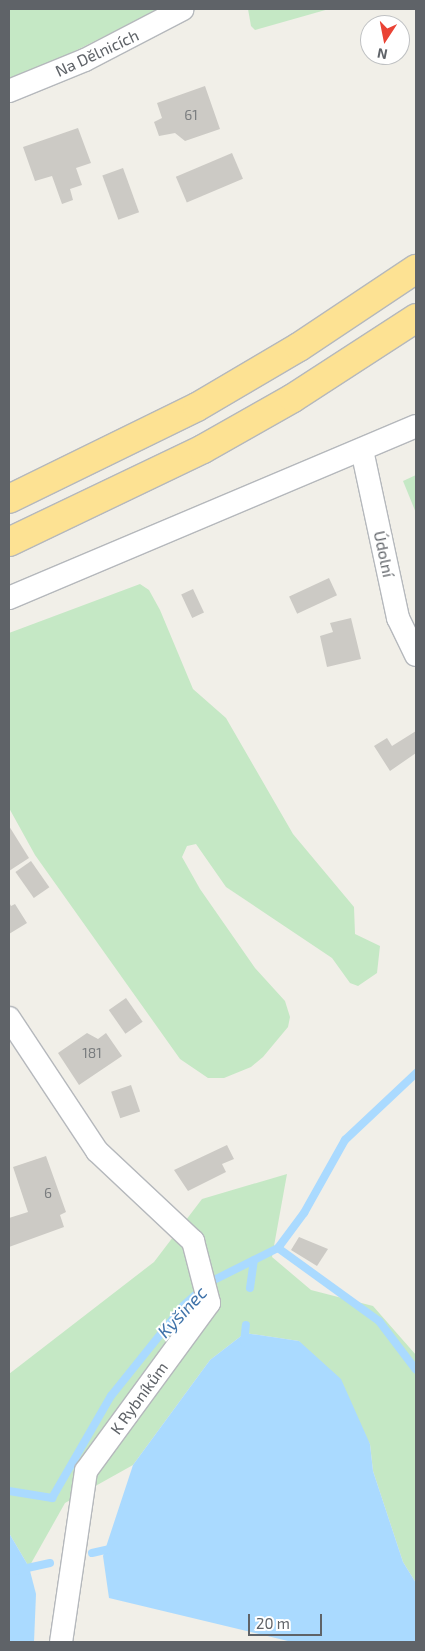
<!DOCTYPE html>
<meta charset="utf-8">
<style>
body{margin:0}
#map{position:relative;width:425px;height:1651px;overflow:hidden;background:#f1efe8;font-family:"Exo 2",sans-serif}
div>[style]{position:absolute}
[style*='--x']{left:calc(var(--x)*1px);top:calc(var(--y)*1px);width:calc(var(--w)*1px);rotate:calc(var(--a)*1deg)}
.green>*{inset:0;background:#c5e8c5}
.water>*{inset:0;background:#aadaff}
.stream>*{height:8px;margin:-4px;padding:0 4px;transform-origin:4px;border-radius:4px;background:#aadaff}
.building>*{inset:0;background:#cccac5;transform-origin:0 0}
.roads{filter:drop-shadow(1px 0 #b5b8bc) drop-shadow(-1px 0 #b5b8bc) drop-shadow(0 1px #b5b8bc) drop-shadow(0 -1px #b5b8bc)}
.street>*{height:22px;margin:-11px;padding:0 11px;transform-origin:11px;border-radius:11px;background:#fff}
.highway>*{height:28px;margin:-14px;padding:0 14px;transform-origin:14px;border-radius:14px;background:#fde293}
span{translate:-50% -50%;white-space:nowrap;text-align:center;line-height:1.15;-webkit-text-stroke:4px #fff;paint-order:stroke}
.number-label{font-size:14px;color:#7a7d7f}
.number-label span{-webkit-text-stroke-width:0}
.street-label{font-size:16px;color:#5f6368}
.water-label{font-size:18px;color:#4174aa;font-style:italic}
.frame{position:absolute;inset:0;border:10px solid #5f6368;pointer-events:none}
.north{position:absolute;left:360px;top:15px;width:50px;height:50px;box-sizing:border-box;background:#fff;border:1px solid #bfc1c3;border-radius:50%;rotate:191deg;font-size:14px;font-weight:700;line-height:20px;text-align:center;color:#5f6368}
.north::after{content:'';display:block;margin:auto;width:18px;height:22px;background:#ea4335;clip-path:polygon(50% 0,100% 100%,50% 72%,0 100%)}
.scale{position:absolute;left:248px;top:1614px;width:74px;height:22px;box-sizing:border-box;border:2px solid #5f6368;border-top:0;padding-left:6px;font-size:15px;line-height:18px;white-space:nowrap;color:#5f6368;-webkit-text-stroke:4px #fff;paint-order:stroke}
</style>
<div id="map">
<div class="green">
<div style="clip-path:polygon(9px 9px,159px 9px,67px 55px,9px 79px)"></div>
<div style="clip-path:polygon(248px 9px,329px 9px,255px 30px,251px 26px)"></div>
<div style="clip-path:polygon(416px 475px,416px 513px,403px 481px)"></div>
<div style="clip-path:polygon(140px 584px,149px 590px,160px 610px,193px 689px,226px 718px,293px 834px,354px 907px,355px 934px,380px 946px,377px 973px,358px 986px,350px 983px,332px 958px,226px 887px,196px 844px,187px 846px,182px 857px,200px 889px,255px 968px,285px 1001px,290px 1017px,288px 1027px,263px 1057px,251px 1067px,224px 1078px,208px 1078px,180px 1059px,35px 855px,9px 808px,9px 633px)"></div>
<div style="clip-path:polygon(287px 1174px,272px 1257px,311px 1290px,373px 1306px,416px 1355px,416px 1583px,403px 1562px,373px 1471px,370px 1444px,299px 1341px,245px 1333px,210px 1360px,133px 1465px,65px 1503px,29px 1567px,9px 1533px,9px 1374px,154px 1262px,202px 1199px)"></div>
</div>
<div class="water">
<div style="clip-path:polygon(245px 1333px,299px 1341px,341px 1379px,370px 1444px,373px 1471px,403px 1562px,416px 1583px,416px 1642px,292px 1642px,109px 1598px,103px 1556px,133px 1465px,210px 1360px)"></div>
<div style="clip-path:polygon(9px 1533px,29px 1567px,36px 1594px,34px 1642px,9px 1642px)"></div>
</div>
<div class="stream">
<div style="--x:278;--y:1248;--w:44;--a:-53.4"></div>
<div style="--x:304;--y:1213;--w:84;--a:-60.7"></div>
<div style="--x:345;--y:1140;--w:98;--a:-43.3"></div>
<div style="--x:250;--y:1288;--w:28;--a:-82"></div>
<div style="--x:244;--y:1343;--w:18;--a:-84"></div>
<div style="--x:9;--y:1491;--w:44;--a:9.2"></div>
<div style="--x:52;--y:1498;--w:118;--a:-60"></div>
<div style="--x:111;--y:1396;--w:115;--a:-51.3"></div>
<div style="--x:183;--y:1306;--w:36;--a:-42"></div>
<div style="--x:210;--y:1282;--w:76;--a:-26.6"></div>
<div style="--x:278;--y:1248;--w:125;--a:35.9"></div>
<div style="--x:379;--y:1321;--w:61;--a:52.9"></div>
<div style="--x:92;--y:1553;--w:23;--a:-13"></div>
<div style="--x:9;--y:1572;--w:42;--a:-12.4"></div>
</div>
<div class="building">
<div style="clip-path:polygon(205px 86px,220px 129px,185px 141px,175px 133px,159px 136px,154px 122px,162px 118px,157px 103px)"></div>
<div style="clip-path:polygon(78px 128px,91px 163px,76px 168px,82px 185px,70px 189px,73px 200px,62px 204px,52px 176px,35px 181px,23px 147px)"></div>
<div style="left:232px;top:153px;width:28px;height:61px;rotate:67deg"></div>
<div style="left:123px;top:168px;width:47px;height:22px;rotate:70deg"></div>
<div style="left:329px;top:578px;width:19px;height:44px;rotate:65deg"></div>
<div style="left:193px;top:589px;width:26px;height:13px;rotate:65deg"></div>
<div style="clip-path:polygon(351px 618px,361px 659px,327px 667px,320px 636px,333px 632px,330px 623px)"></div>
<div style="clip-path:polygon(416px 731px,416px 753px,390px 771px,374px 746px,387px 738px,392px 746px)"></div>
<div style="clip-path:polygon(9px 826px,29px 858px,9px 871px)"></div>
<div style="left:31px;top:861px;width:32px;height:19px;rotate:55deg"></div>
<div style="clip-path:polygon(9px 902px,11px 906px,15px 904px,27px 923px,9px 934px)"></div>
<div style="left:126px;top:998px;width:29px;height:21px;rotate:55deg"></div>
<div style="clip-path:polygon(87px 1033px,98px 1039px,106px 1033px,122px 1056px,79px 1085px,58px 1053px)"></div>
<div style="left:131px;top:1085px;width:28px;height:21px;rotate:71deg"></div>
<div style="clip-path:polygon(227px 1145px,234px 1159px,222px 1164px,226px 1172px,188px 1191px,174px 1170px)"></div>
<div style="clip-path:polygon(46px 1156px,66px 1212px,60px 1215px,64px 1227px,9px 1247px,9px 1218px,28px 1212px,13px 1167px)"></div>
<div style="clip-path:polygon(299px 1237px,328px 1249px,317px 1266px,291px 1250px)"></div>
</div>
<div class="roads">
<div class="street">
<div style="--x:9;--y:91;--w:82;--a:-22.2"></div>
<div style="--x:85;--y:60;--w:110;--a:-27.5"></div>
<div style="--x:362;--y:450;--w:172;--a:77.9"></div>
<div style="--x:398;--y:618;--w:41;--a:64.1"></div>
<div style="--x:9;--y:598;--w:442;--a:-22.9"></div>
<div style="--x:9;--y:1018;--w:159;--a:56.5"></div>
<div style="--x:97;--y:1151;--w:132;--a:43.2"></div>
<div style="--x:193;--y:1241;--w:64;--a:75.5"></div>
<div style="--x:209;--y:1303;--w:208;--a:126.2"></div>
<div style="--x:86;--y:1471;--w:173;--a:98.3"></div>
</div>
<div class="highway">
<div style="--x:9;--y:499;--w:209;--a:-26.1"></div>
<div style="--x:197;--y:407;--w:118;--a:-30.5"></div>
<div style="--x:299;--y:347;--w:141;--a:-33.7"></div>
<div style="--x:9;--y:542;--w:215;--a:-25.6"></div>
<div style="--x:203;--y:449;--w:103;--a:-29.5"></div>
<div style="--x:293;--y:398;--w:147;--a:-33"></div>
</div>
</div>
<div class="number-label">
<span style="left:191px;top:115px">61</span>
<span style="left:92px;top:1053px">181</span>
<span style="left:48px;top:1193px">6</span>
</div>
<div class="street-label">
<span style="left:97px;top:53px;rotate:-25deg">Na Dělnicích</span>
<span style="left:384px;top:554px;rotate:78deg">Údolní</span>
<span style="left:139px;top:1398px;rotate:-54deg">K Rybníkům</span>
</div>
<div class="water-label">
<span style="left:182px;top:1312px;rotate:-47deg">Kyšinec</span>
</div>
<div class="frame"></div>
<div class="north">N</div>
<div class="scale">20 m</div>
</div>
